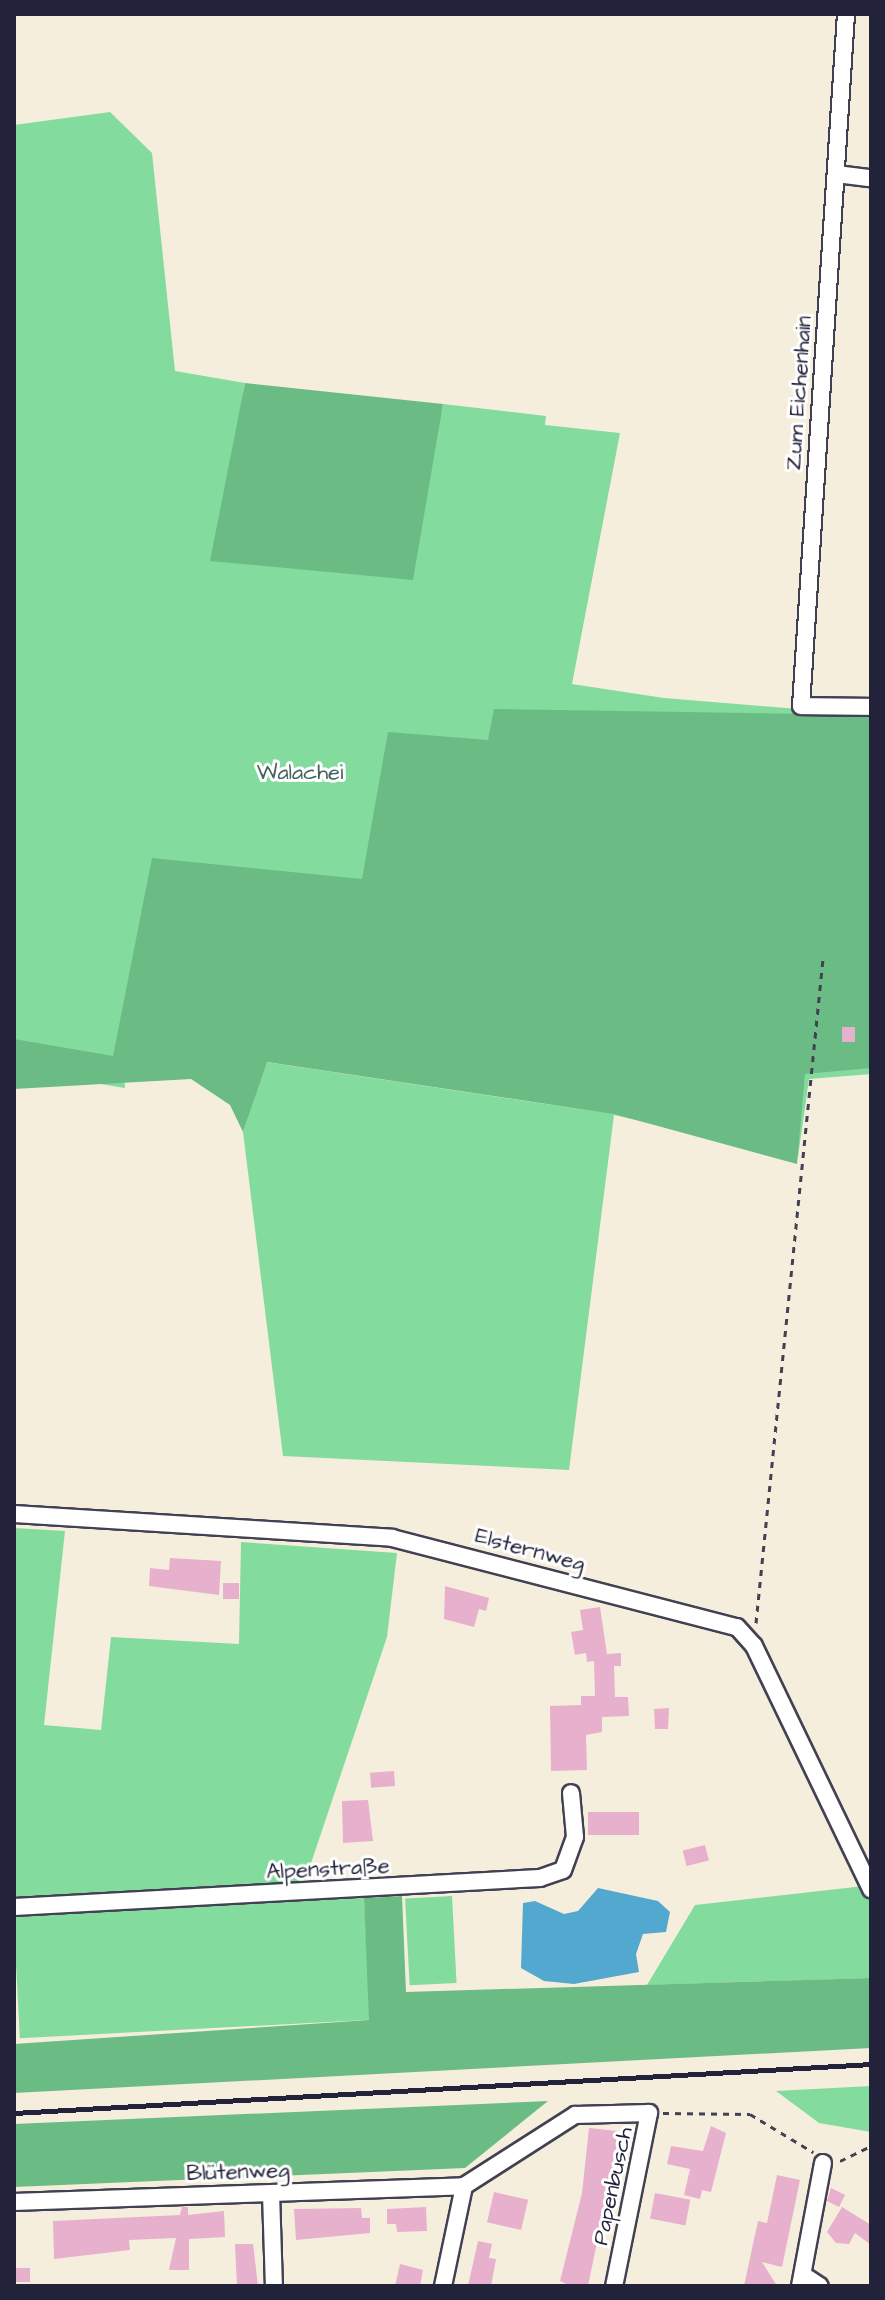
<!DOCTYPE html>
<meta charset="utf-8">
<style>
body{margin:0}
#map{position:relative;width:885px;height:2300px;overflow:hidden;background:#f6eedc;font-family:"Architects Daughter",sans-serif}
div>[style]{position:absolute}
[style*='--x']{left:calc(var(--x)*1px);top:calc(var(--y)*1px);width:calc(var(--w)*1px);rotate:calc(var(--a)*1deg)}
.green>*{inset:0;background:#84db9e;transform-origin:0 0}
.forest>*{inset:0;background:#6bbb85}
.water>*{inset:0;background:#52a8ce}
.building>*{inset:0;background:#e7b0cd;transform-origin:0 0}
.path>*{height:3px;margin-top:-1.5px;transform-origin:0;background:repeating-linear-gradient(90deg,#424153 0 6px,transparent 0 12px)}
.roads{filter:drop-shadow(2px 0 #424153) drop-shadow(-2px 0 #424153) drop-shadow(0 2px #424153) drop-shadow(0 -2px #424153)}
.street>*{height:16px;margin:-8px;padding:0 8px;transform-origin:8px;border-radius:8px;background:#fff}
.rail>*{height:5px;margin:-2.5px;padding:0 2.5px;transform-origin:2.5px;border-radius:2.5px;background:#22223b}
span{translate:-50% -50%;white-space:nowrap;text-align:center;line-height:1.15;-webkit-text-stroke:6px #fff;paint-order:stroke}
.street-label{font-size:22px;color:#22223b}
.park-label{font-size:22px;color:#44635e}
.frame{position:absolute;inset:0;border:16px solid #22223b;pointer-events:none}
</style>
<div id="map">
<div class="green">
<div style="clip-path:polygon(110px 112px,152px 153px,175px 371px,245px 383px,243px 393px,441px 414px,443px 404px,546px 416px,545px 425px,620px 433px,572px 684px,664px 698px,871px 715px,871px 1074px,809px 1079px,798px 1157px,614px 1115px,569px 1470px,283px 1456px,243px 1132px,266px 1062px,599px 1112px,122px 1037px,125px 1088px,14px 1070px,14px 125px)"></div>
<div style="clip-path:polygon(14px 1528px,65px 1531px,44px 1725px,101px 1730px,111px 1637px,239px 1644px,241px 1542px,397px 1553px,387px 1637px,304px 1884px,14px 1900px)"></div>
<div style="clip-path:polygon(864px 1886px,871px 1901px,871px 1978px,647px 1985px,695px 1905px)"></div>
<div style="left:452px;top:1896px;width:87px;height:47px;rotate:87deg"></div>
<div style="left:364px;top:1898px;width:122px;height:351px;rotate:87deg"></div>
<div style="clip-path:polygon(871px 2086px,871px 2132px,819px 2123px,776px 2091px)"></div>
</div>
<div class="forest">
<div style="clip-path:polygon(245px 383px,443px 404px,413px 580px,210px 561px)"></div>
<div style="clip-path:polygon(494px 709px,871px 715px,871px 1068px,805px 1074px,797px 1164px,614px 1114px,267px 1062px,243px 1132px,230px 1105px,191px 1079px,14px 1089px,14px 1039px,113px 1056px,152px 858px,362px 879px,388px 732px,488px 740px)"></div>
<div style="clip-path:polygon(402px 1896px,406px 1992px,871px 1978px,871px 2048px,14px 2093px,14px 2044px,369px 2020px,364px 1898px)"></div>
<div style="clip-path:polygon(548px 2101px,465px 2168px,14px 2187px,14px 2124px)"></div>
</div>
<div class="water">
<div style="clip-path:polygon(598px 1888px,658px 1901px,670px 1912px,666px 1932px,643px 1934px,636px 1954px,639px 1972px,574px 1984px,544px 1981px,521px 1968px,523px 1903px,535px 1901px,564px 1914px,578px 1911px)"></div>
</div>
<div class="building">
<div style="left:855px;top:1027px;width:15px;height:13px;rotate:90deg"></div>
<div style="clip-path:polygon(170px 1558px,221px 1561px,219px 1595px,149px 1586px,150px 1568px,169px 1570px)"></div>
<div style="left:223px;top:1583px;width:16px;height:16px"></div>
<div style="clip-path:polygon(445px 1586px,489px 1598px,486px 1611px,479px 1609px,474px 1627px,444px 1619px)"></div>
<div style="clip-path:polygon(600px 1607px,607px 1654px,621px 1653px,621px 1666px,614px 1666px,615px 1697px,628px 1697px,629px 1716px,602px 1717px,602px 1732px,586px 1735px,587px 1770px,551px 1771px,550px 1706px,581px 1705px,581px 1696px,595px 1696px,594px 1661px,587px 1662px,586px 1653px,575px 1655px,571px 1632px,583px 1630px,580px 1610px)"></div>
<div style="clip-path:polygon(669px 1708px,668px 1729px,655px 1729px,654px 1709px)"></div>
<div style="left:394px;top:1771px;width:15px;height:24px;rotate:86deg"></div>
<div style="clip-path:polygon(368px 1800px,373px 1841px,343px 1843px,342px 1801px)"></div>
<div style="left:588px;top:1812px;width:51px;height:23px"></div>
<div style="left:705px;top:1845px;width:16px;height:23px;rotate:76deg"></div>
<div style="clip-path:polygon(711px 2126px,726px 2133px,711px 2192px,702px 2190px,700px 2199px,684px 2195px,690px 2169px,667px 2164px,671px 2146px,703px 2151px)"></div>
<div style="clip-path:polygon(589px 2128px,617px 2131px,616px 2150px,588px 2286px,571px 2286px,560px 2281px,582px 2193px)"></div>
<div style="clip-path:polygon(777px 2175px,800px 2180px,782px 2267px,762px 2262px,777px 2286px,744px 2286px,758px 2221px,767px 2223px)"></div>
<div style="clip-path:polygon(831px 2188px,845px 2195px,839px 2207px,827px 2201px)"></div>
<div style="left:494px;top:2192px;width:35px;height:31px;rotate:13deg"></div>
<div style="left:655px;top:2193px;width:36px;height:26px;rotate:11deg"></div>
<div style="clip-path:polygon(182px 2207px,188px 2207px,188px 2215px,224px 2211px,225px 2237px,189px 2239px,189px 2270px,169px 2270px,176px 2238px,129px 2240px,130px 2250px,54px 2259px,53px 2221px,180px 2215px)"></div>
<div style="clip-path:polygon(426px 2207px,427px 2231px,397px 2232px,396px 2224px,387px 2224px,387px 2209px)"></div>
<div style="clip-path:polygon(842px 2207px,871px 2225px,871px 2245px,855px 2233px,849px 2244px,836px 2243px,827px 2232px)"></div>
<div style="clip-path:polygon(361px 2208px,362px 2218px,370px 2218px,370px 2233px,296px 2240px,294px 2209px)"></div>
<div style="clip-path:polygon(478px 2241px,492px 2244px,489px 2258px,496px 2259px,491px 2286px,468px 2286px)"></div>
<div style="clip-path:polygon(235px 2244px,253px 2244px,258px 2286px,237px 2286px)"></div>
<div style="clip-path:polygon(400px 2264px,423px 2270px,420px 2286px,395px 2286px)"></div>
<div style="left:14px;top:2268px;width:16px;height:14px"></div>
</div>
<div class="path">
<div style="--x:756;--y:1623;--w:667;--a:-84.24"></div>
<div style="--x:663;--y:2113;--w:87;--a:0.7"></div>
<div style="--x:750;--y:2114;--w:74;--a:31.1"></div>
<div style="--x:840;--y:2161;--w:34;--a:-26"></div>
</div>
<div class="roads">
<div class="street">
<div style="--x:846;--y:14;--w:693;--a:93.72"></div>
<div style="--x:801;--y:706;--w:70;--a:0.8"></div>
<div style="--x:836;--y:174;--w:35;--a:7"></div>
<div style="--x:14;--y:1514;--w:379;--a:3.6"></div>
<div style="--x:392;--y:1538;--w:356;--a:14.5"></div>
<div style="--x:737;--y:1627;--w:25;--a:48"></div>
<div style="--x:754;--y:1646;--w:270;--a:64.3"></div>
<div style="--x:14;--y:1907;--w:527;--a:-3.16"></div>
<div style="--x:540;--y:1878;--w:24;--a:-19"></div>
<div style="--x:563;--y:1870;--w:35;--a:-70"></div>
<div style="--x:575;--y:1837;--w:44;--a:-95.2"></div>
<div style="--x:271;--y:2193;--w:93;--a:88.2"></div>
<div style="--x:14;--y:2202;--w:450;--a:-2"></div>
<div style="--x:803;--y:2275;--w:20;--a:33"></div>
<div style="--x:443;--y:2286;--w:102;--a:-78.1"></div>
<div style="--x:464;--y:2186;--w:132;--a:-32.6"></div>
<div style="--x:575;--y:2115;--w:74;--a:-1.5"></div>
<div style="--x:649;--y:2113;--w:177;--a:101.4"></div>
<div style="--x:800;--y:2286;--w:125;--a:-79.4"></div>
</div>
</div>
<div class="rail">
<div style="--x:14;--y:2113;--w:858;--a:-3.27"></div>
</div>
<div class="street-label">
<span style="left:799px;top:393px;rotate:-86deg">Zum Eichenhain</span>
<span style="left:530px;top:1550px;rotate:15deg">Elsternweg</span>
<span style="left:328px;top:1869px;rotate:-3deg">Alpenstraße</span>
<span style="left:238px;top:2172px;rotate:-2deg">Blütenweg</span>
<span style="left:613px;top:2186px;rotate:-78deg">Papenbusch</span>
</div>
<div class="park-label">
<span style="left:300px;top:773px">Walachei</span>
</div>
<div class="frame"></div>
</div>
